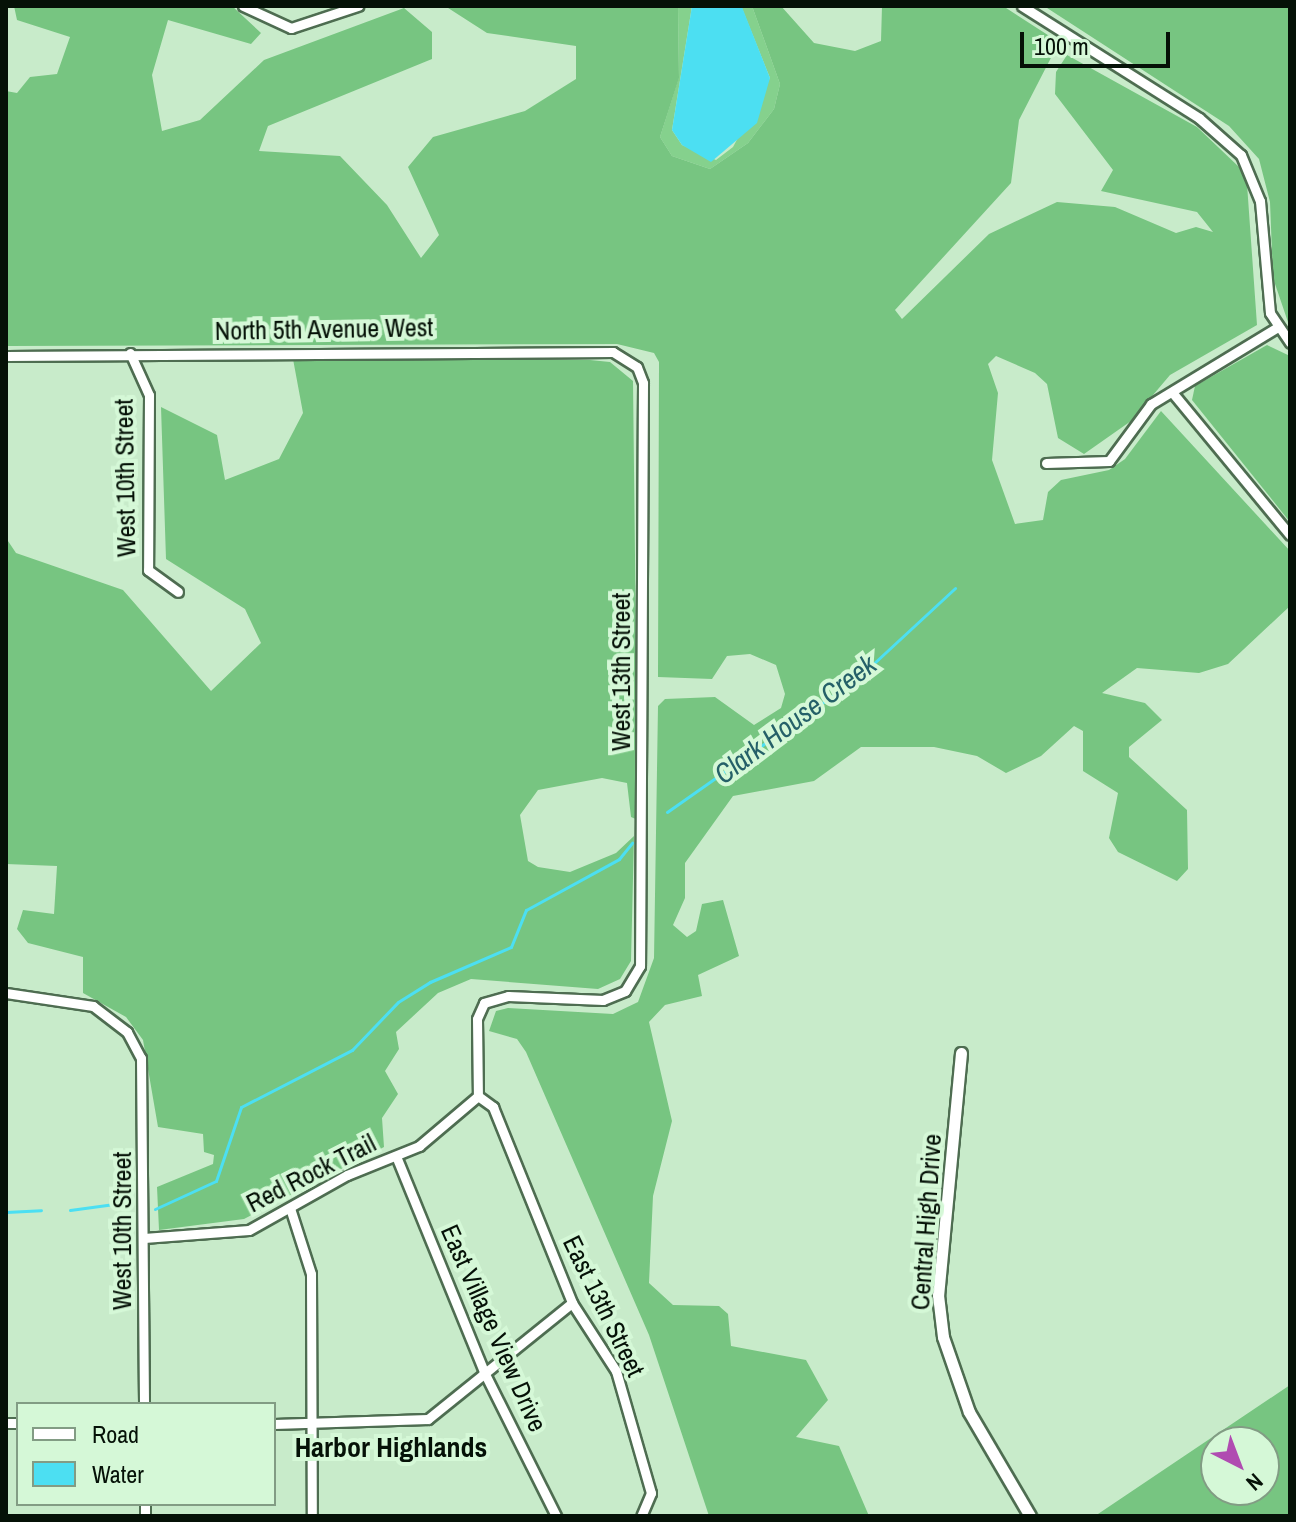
<!DOCTYPE html>
<style>
body{margin:0}
#map{position:relative;width:1296px;height:1522px;overflow:hidden;background:#c8ebca;font-family:"Archivo Narrow",sans-serif}
div>[style]{position:absolute}
[style*='--x']{left:calc(var(--x)*1px);top:calc(var(--y)*1px);width:calc(var(--w)*1px);rotate:calc(var(--a)*1deg)}
.green>*{inset:0;background:#85d18d}
.forest>*{inset:0;background:#77c581}
.water>*{inset:0;background:#4cdff2}
.stream>*{height:3px;margin:-1.5px;padding:0 1.5px;transform-origin:1.5px;border-radius:1.5px;background:#4cdff2}
.roads{filter:drop-shadow(2px 0 #4e6d51) drop-shadow(-2px 0 #4e6d51) drop-shadow(0 2px #4e6d51) drop-shadow(0 -2px #4e6d51)}
.minor>*{height:9px;margin:-4.5px;padding:0 4.5px;transform-origin:4.5px;border-radius:4.5px;background:#fff}
.tertiary>*{height:11px;margin:-5.5px;padding:0 5.5px;transform-origin:5.5px;border-radius:5.5px;background:#fff}
span{translate:-50% -50%;white-space:nowrap;text-align:center;line-height:1.15;-webkit-text-stroke:8px #d5f8d7;paint-order:stroke}
.street-label{font-size:26px;color:#051107}
.water-label{font-size:28px;color:#256068;font-style:italic}
.neighbourhood-label{font-size:28px;color:#051107;font-weight:700}
.frame{position:absolute;inset:0;border:8px solid #051107;pointer-events:none}
.legend{position:absolute;left:16px;top:1402px;width:260px;height:104px;box-sizing:border-box;background:#d5f8d7;border:2px solid #829c84;margin:0;padding:10px 14px;list-style:none;font-size:24px;color:#051107}
.legend li{display:flex;align-items:center;gap:16px;height:40px}
.legend b{width:40px;border:2px solid #829c84}
.north{position:absolute;left:1200px;top:1426px;width:80px;height:80px;box-sizing:border-box;background:#d5f8d7;border:2px solid #829c84;border-radius:50%;rotate:138deg;font-size:22px;font-weight:700;line-height:32px;text-align:center;color:#051107}
.north::after{content:'';display:block;margin:auto;width:28px;height:36px;background:#b04cb1;clip-path:polygon(50% 0,100% 100%,50% 72%,0 100%)}
.scale{position:absolute;left:1020px;top:32px;width:150px;height:36px;box-sizing:border-box;border:4px solid #051107;border-top:0;padding-left:10px;font-size:24px;line-height:28px;white-space:nowrap;color:#051107;-webkit-text-stroke:6px #d5f8d7;paint-order:stroke}
</style>
<div id="map">
<div class="green">
<div style="clip-path:polygon(678px 6px,692px 6px,672px 130px,682px 145px,716px 160px,733px 147px,770px 78px,741px 6px,752px 6px,780px 84px,774px 109px,748px 143px,710px 169px,672px 156px,660px 137px,679px 77px)"></div>
</div>
<div class="forest">
<div style="clip-path:polygon(14px 6px,232px 6px,261px 33px,251px 44px,168px 20px,152px 75px,162px 131px,200px 120px,264px 60px,404px 8px,432px 32px,432px 59px,268px 126px,259px 151px,340px 156px,387px 205px,421px 258px,439px 235px,408px 167px,433px 137px,525px 111px,576px 79px,576px 46px,487px 33px,445px 6px,678px 6px,679px 78px,660px 137px,672px 156px,710px 169px,748px 143px,774px 109px,780px 84px,752px 6px,781px 6px,814px 43px,855px 51px,881px 41px,882px 6px,1003px 6px,1054px 39px,1056px 48px,1019px 120px,1011px 183px,895px 310px,902px 319px,989px 234px,1057px 202px,1115px 207px,1176px 233px,1196px 227px,1213px 232px,1197px 212px,1101px 191px,1113px 170px,1055px 94px,1056px 72px,1067px 55px,1197px 127px,1239px 167px,1247px 184px,1257px 325px,1170px 375px,1131px 421px,1084px 454px,1058px 438px,1047px 384px,1035px 373px,996px 356px,988px 364px,998px 393px,992px 460px,1015px 524px,1043px 520px,1048px 492px,1061px 480px,1109px 470px,1125px 459px,1161px 411px,1290px 551px,1290px 606px,1228px 664px,1199px 673px,1137px 668px,1102px 693px,1145px 703px,1162px 720px,1129px 747px,1129px 757px,1187px 810px,1188px 869px,1177px 881px,1118px 852px,1109px 838px,1118px 793px,1083px 771px,1083px 731px,1074px 726px,1041px 756px,1006px 773px,977px 756px,934px 747px,861px 747px,814px 781px,733px 796px,685px 863px,685px 898px,673px 925px,687px 937px,696px 931px,702px 904px,723px 900px,739px 956px,698px 975px,702px 996px,665px 1005px,649px 1022px,672px 1121px,653px 1196px,649px 1283px,673px 1305px,719px 1306px,728px 1314px,731px 1346px,806px 1360px,828px 1400px,796px 1437px,839px 1446px,869px 1516px,709px 1516px,649px 1335px,526px 1052px,517px 1039px,489px 1031px,496px 1011px,508px 1008px,613px 1014px,638px 1002px,654px 958px,658px 706px,665px 699px,715px 697px,754px 725px,781px 708px,785px 694px,776px 665px,750px 654px,727px 656px,712px 679px,658px 677px,659px 362px,654px 353px,617px 344px,6px 346px,6px 91px,17px 93px,30px 77px,57px 74px,70px 37px,17px 20px)"></div>
<div style="clip-path:polygon(1044px 6px,1290px 6px,1290px 328px,1273px 278px,1270px 202px,1259px 159px,1229px 126px)"></div>
<div style="clip-path:polygon(1267px 345px,1290px 356px,1290px 522px,1192px 400px,1195px 386px)"></div>
<div style="clip-path:polygon(293px 359px,590px 360px,610px 362px,633px 381px,638px 820px,631px 817px,627px 783px,602px 778px,538px 790px,520px 815px,528px 861px,538px 867px,570px 872px,616px 853px,634px 836px,631px 961px,620px 979px,598px 989px,471px 979px,438px 993px,396px 1032px,399px 1049px,385px 1071px,398px 1094px,382px 1118px,384px 1147px,244px 1219px,159px 1230px,157px 1187px,213px 1164px,214px 1155px,204px 1152px,203px 1134px,158px 1127px,143px 1040px,126px 1017px,83px 993px,83px 957px,28px 943px,17px 929px,23px 910px,54px 914px,57px 866px,6px 864px,6px 538px,16px 553px,123px 590px,211px 691px,261px 643px,245px 609px,166px 559px,161px 407px,217px 435px,225px 480px,279px 459px,303px 413px)"></div>
<div style="clip-path:polygon(evenodd,1290px 1385px,1290px 1516px,1095px 1516px,1290px 1385px,1264px 1442px,1264px 1490px,1216px 1490px,1216px 1442px,1264px 1442px)"></div>
</div>
<div class="water">
<div style="clip-path:polygon(692px 6px,742px 7px,770px 78px,757px 123px,711px 162px,682px 145px,672px 130px)"></div>
</div>
<div class="stream">
<div style="--x:667;--y:812;--w:235;--a:-35.1"></div>
<div style="--x:859;--y:677;--w:131;--a:-42.8"></div>
<div style="--x:155;--y:1209;--w:67;--a:-24.7"></div>
<div style="--x:216;--y:1181;--w:78;--a:-71.3"></div>
<div style="--x:241;--y:1107;--w:125;--a:-27.2"></div>
<div style="--x:352;--y:1050;--w:66;--a:-46.2"></div>
<div style="--x:398;--y:1002;--w:38;--a:-32"></div>
<div style="--x:430;--y:982;--w:88;--a:-23.4"></div>
<div style="--x:511;--y:947;--w:40;--a:-68"></div>
<div style="--x:526;--y:910;--w:106;--a:-28.7"></div>
<div style="--x:619;--y:859;--w:21;--a:-51"></div>
<div style="--x:70;--y:1210;--w:52;--a:-7.7"></div>
<div style="--x:6;--y:1212;--w:35;--a:-3"></div>
</div>
<div class="roads">
<div class="minor">
<div style="--x:243;--y:6;--w:53;--a:24.6"></div>
<div style="--x:291;--y:28;--w:71;--a:-18.2"></div>
<div style="--x:1022;--y:6;--w:209;--a:32.3"></div>
<div style="--x:1199;--y:118;--w:56;--a:41.4"></div>
<div style="--x:1241;--y:155;--w:50;--a:67.6"></div>
<div style="--x:1260;--y:201;--w:112;--a:84.9"></div>
<div style="--x:1270;--y:313;--w:36;--a:56"></div>
<div style="--x:130;--y:353;--w:46;--a:65.7"></div>
<div style="--x:149;--y:395;--w:175;--a:90.3"></div>
<div style="--x:148;--y:570;--w:37;--a:36"></div>
<div style="--x:6;--y:356;--w:607;--a:-0.38"></div>
<div style="--x:613;--y:352;--w:28;--a:32"></div>
<div style="--x:637;--y:367;--w:17;--a:69"></div>
<div style="--x:643;--y:383;--w:583;--a:90.29"></div>
<div style="--x:640;--y:966;--w:29;--a:121"></div>
<div style="--x:625;--y:991;--w:24;--a:158"></div>
<div style="--x:603;--y:1000;--w:95;--a:-177.6"></div>
<div style="--x:508;--y:996;--w:25;--a:164"></div>
<div style="--x:484;--y:1003;--w:17;--a:114"></div>
<div style="--x:477;--y:1019;--w:77;--a:89.3"></div>
<div style="--x:1172;--y:392;--w:185;--a:50.5"></div>
<div style="--x:1046;--y:463;--w:63;--a:-1.8"></div>
<div style="--x:1109;--y:461;--w:71;--a:-53.6"></div>
<div style="--x:1151;--y:404;--w:146;--a:-31.3"></div>
<div style="--x:6;--y:993;--w:88;--a:8.5"></div>
<div style="--x:93;--y:1006;--w:43;--a:37.4"></div>
<div style="--x:127;--y:1032;--w:30;--a:62"></div>
<div style="--x:141;--y:1058;--w:346;--a:89.5"></div>
<div style="--x:478;--y:1096;--w:19;--a:36"></div>
<div style="--x:493;--y:1107;--w:211;--a:68"></div>
<div style="--x:572;--y:1303;--w:81;--a:57.1"></div>
<div style="--x:616;--y:1371;--w:127;--a:74"></div>
<div style="--x:651;--y:1493;--w:25;--a:113"></div>
<div style="--x:396;--y:1156;--w:233;--a:67.8"></div>
<div style="--x:484;--y:1372;--w:161;--a:63.4"></div>
<div style="--x:290;--y:1208;--w:69;--a:72.3"></div>
<div style="--x:311;--y:1274;--w:242;--a:89.8"></div>
<div style="--x:144;--y:1238;--w:105;--a:-4.4"></div>
<div style="--x:249;--y:1230;--w:112;--a:-29.3"></div>
<div style="--x:347;--y:1175;--w:78;--a:-21.9"></div>
<div style="--x:419;--y:1146;--w:77;--a:-40.3"></div>
<div style="--x:6;--y:1423;--w:12;--a:0"></div>
<div style="--x:274;--y:1424;--w:154;--a:-1.9"></div>
<div style="--x:428;--y:1419;--w:185;--a:-38.9"></div>
<div style="--x:145;--y:1504;--w:12;--a:90"></div>
</div>
<div class="tertiary">
<div style="--x:961;--y:1053;--w:243;--a:95.4"></div>
<div style="--x:938;--y:1295;--w:42;--a:83.2"></div>
<div style="--x:943;--y:1337;--w:79;--a:70.9"></div>
<div style="--x:969;--y:1412;--w:121;--a:59.6"></div>
</div>
</div>
<div class="street-label">
<span style="left:324px;top:329px;rotate:-1deg">North 5th Avenue West</span>
<span style="left:125px;top:478px;rotate:-91deg">West 10th Street</span>
<span style="left:621px;top:672px;rotate:-90deg">West 13th Street</span>
<span style="left:311px;top:1173px;rotate:-27deg">Red Rock Trail</span>
<span style="left:926px;top:1222px;rotate:-86deg">Central High Drive</span>
<span style="left:122px;top:1231px;rotate:-90deg">West 10th Street</span>
<span style="left:604px;top:1306px;rotate:64deg">East 13th Street</span>
<span style="left:494px;top:1328px;rotate:66deg">East Village View Drive</span>
</div>
<div class="water-label">
<span style="left:795px;top:719px;rotate:-37deg">Clark House Creek</span>
</div>
<div class="neighbourhood-label">
<span style="left:391px;top:1447px">Harbor Highlands</span>
</div>
<div class="frame"></div>
<ul class="legend">
<li><b style="height:10px;background:#fff"></b>Road</li>
<li><b style="height:22px;background:#4cdff2"></b>Water</li>
</ul>
<div class="north">N</div>
<div class="scale">100 m</div>
</div>
